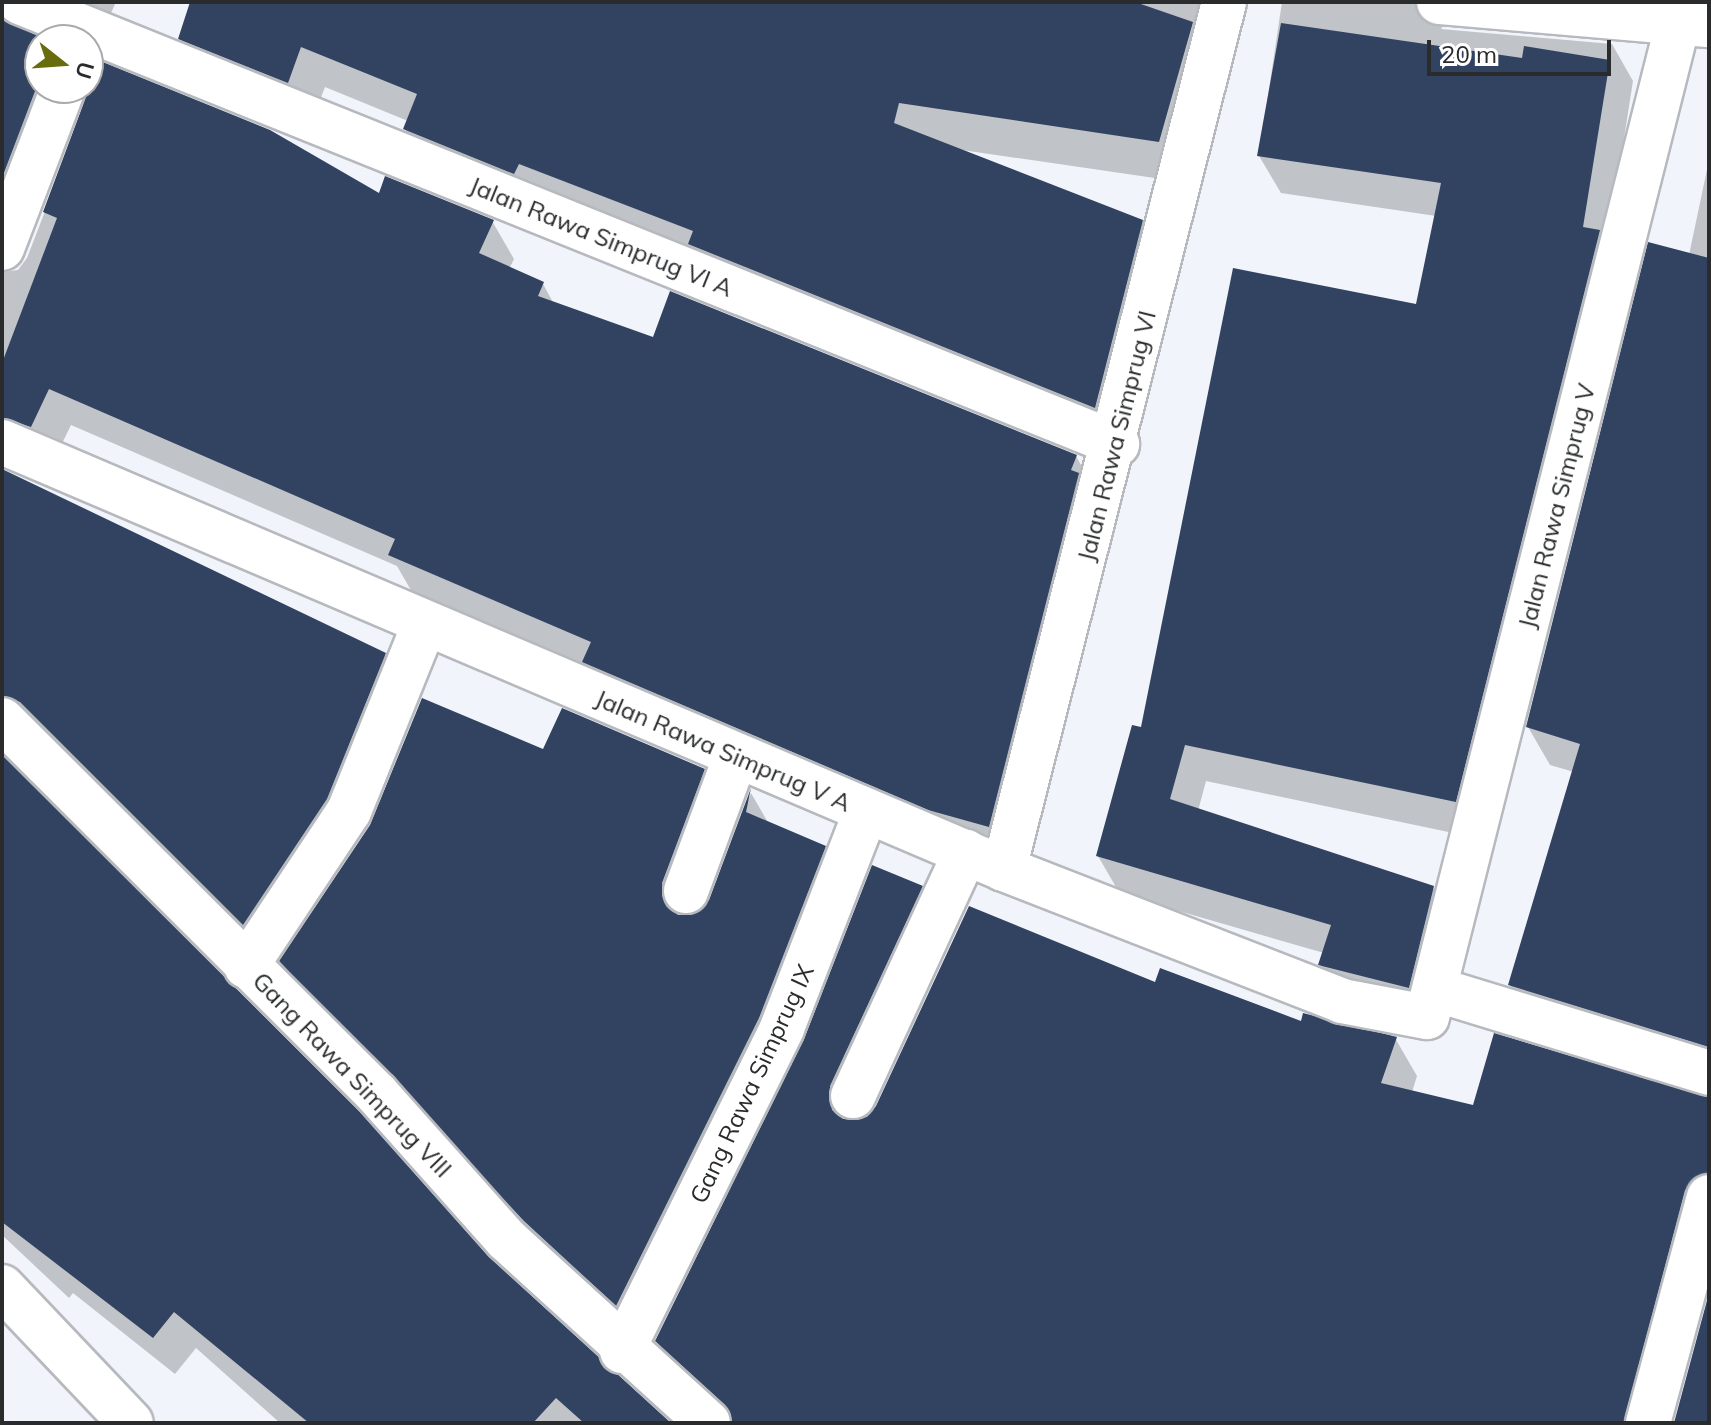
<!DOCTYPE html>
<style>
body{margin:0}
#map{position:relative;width:1711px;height:1425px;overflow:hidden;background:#f1f4fa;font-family:Mulish,sans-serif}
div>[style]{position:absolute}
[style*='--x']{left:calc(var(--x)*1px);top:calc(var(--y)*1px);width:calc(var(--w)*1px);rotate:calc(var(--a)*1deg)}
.shadow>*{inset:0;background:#0003}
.building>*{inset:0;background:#314361}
.roads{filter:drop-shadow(2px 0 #b6b9be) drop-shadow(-2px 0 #b6b9be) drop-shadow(0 2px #b6b9be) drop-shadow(0 -2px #b6b9be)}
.street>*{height:44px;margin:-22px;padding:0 22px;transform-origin:22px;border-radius:22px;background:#fff}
span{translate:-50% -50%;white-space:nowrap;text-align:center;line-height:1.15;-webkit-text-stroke:8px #fff;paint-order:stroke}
.street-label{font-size:24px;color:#292b2d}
.frame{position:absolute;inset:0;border:4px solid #292b2d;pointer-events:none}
.north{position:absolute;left:24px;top:24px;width:80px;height:80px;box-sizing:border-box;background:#fff;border:2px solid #a9aaab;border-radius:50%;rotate:107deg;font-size:22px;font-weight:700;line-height:32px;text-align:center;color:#292b2d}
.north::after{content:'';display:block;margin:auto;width:28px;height:36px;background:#696c0c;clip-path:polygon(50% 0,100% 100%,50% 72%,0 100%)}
.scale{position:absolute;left:1427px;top:40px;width:184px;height:36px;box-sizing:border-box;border:4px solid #292b2d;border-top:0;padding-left:10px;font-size:24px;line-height:28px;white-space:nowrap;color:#292b2d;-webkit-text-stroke:6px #fff;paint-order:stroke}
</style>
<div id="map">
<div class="shadow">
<div style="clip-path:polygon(2px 2px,116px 2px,101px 35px,25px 20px,21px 31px,42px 40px,40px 88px,88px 88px,380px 196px,492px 221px,514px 259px,509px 269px,543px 284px,554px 304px,654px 340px,1076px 456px,1097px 494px,1010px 863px,412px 592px,397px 566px,71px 425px,52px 464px,22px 454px,2px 469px,2px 272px,18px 270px,27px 258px,87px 102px,60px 117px,2px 270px)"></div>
<div style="clip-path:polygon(192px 2px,1243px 2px,1182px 182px,962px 150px,1142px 221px,1166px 263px,1119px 447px,429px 171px,405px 129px,408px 121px,325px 87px,311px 123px,204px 80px,180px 38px)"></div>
<div style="clip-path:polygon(1282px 2px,1709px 2px,1709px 18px,1449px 17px,1441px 29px,1612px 44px,1633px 81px,1607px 246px,1477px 838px,1206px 781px,1198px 811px,1433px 888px,1455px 925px,1430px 1025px,1342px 1002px,1321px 965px,1324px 953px,1120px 894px,1098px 856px,1142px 730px,1417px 307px,1436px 216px,1281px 193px,1259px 156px)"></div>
<div style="clip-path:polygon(1709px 160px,1709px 1077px,1532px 1023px,1510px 985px,1574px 772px,1550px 765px,1528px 727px,1689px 255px)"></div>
<div style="clip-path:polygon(2px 472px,384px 654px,406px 692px,265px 961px,6px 739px,2px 752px)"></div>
<div style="clip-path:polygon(544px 752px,703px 770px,724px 805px,682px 917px,711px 902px,751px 793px,769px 824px,824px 847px,845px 882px,637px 1339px,546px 1257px,302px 997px,282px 961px)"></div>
<div style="clip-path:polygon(2px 753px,357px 1113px,486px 1257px,668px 1423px,535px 1423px,415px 1329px,433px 1423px,280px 1423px,196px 1348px,175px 1374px,73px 1293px,69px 1298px,2px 1235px)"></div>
<div style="clip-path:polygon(921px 888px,943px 925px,853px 1120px,1156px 985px,1302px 1023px,1395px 1038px,1417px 1076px,1412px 1092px,1474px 1108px,1709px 1097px,1709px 1230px,1654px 1423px,725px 1423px,679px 1379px,657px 1341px)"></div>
</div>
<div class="building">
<div style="clip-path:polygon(190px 2px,1135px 2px,1193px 22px,1159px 142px,899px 103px,894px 123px,1143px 220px,1095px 408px,688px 244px,693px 231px,519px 164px,514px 174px,403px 129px,417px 94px,301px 47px,288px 83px,178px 39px)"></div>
<div style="clip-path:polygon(2px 19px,47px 40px,40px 40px,40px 78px,2px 178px)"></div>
<div style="clip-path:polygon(1281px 23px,1522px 58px,1524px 46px,1610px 60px,1583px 227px,1600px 230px,1456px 802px,1185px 745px,1170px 799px,1434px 886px,1409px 988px,1318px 965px,1331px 925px,1096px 856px,1132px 725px,1141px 727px,1233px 268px,1416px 304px,1441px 183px,1257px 156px)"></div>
<div style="clip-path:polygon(88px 56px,270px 130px,379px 193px,385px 176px,494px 220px,479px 253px,544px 282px,538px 296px,653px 337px,670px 291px,1077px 455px,1071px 470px,1079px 473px,989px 827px,928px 810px,582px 662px,591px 642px,388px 555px,395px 539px,49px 389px,31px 427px,2px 418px,2px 363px,57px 218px,43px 212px,86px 97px)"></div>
<div style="clip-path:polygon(1648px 242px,1709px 258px,1709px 1047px,1508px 985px,1580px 744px,1526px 727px)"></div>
<div style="clip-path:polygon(2px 469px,386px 653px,327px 799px,243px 925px,20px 702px,2px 696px)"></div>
<div style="clip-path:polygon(422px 698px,543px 749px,562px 708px,705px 769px,662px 883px,666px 906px,678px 915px,691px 915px,709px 900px,751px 788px,746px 812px,826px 846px,759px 1018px,616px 1306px,524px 1221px,279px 961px,370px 825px)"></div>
<div style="clip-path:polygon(2px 755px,359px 1111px,489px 1257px,671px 1423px,584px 1423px,556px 1398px,533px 1423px,309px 1423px,174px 1312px,153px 1338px,2px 1222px)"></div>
<div style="clip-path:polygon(872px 865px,923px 886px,830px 1086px,832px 1110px,843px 1119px,867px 1117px,876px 1106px,969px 906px,1155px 982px,1160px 968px,1301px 1021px,1303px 1013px,1397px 1037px,1381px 1083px,1473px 1105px,1494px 1033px,1709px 1097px,1709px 1173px,1685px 1190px,1624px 1423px,732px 1423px,725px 1405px,655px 1341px,804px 1039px)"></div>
<div style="clip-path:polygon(1709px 1293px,1709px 1423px,1674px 1423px)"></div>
</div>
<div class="roads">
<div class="street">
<div style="--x:20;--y:2;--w:1183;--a:21.95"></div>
<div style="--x:1439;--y:2;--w:271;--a:4.9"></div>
<div style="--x:2;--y:248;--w:171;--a:-69.1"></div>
<div style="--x:2;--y:442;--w:1089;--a:23.08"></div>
<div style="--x:1004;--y:869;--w:363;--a:21.3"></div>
<div style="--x:1342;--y:1001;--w:86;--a:10.7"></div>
<div style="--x:1427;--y:1017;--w:1025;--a:-75.83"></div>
<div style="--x:2;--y:720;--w:530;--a:44.92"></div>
<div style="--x:377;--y:1094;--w:194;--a:48.3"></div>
<div style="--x:506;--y:1239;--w:273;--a:42.3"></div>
<div style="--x:1004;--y:869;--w:894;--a:-75.76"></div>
<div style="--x:686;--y:891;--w:144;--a:-69.7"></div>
<div style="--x:246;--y:966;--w:186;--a:-56.4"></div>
<div style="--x:349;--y:811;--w:201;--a:-68"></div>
<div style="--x:1438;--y:990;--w:283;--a:17"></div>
<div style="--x:853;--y:1096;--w:269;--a:-65.2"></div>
<div style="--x:2;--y:1287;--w:187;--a:46.5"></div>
<div style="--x:622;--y:1351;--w:360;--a:-63.6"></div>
<div style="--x:782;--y:1028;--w:233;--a:-68.8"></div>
<div style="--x:1648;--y:1423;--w:234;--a:-74.9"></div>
</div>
</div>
<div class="street-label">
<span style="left:601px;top:237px;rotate:22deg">Jalan Rawa Simprug VI A</span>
<span style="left:1117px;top:436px;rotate:-76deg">Jalan Rawa Simprug VI</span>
<span style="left:1557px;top:506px;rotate:-76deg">Jalan Rawa Simprug V</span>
<span style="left:723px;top:751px;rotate:23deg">Jalan Rawa Simprug V A</span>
<span style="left:352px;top:1075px;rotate:46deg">Gang Rawa Simprug VIII</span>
<span style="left:752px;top:1084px;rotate:-65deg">Gang Rawa Simprug IX</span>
</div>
<div class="frame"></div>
<div class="north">U</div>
<div class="scale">20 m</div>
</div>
